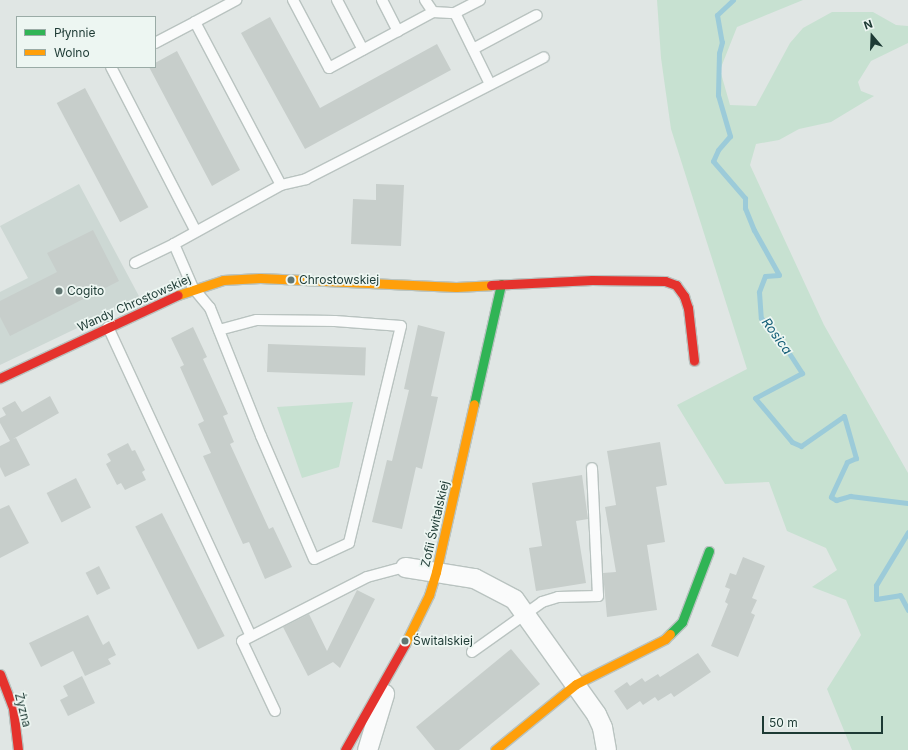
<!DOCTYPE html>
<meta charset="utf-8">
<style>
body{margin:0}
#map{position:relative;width:908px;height:750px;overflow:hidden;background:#e0e6e4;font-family:Inter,sans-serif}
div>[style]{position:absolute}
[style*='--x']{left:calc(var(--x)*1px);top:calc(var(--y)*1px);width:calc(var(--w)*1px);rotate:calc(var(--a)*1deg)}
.built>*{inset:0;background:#cdd8d4}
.green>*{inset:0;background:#c7e1d1}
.stream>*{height:5px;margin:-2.5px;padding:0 2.5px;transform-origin:2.5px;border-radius:2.5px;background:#9ccbd9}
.building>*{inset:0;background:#c7cecb;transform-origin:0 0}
.roads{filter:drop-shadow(1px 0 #b9c3c0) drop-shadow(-1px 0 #b9c3c0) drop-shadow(0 1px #b9c3c0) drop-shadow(0 -1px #b9c3c0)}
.lane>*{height:10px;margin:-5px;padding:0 5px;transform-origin:5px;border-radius:5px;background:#fafbfb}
.street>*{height:19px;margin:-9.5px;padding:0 9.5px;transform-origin:9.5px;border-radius:9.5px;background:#fafbfb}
.fast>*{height:9px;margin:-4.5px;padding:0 4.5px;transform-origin:4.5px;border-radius:4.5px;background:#30b455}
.slow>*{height:9px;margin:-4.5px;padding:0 4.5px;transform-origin:4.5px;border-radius:4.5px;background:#ff9f0a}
.jam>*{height:9px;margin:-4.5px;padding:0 4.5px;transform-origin:4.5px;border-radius:4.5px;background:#e5322d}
.dots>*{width:11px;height:11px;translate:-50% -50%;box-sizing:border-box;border:2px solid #edf6f2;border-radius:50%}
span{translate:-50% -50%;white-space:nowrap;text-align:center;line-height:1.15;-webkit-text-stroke:3.5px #edf6f2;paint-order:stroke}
.poi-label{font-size:12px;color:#1d3a34}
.left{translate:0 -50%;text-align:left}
.street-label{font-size:12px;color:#1d3a34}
.water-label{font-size:13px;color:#155f78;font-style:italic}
.legend{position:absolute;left:16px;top:16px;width:140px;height:52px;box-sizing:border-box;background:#edf6f2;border:1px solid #9aaba6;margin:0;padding:5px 7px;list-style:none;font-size:12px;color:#1d3a34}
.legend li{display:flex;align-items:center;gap:8px;height:20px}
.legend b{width:20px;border:1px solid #9aaba6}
.north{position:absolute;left:852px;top:16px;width:40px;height:40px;-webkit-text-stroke:3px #edf6f2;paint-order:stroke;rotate:341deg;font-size:11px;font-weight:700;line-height:16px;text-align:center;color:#1d3a34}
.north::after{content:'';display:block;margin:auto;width:14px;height:18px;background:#1d3a34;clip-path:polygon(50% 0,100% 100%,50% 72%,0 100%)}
.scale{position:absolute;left:762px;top:716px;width:121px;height:18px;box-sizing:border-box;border:2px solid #1d3a34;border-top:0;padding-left:5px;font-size:12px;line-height:14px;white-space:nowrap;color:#1d3a34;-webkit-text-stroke:3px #edf6f2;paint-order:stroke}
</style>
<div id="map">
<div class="built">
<div style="clip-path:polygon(79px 184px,140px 298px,0 365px,0 292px,28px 278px,0 226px)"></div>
</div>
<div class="green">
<div style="clip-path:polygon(657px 0,803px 0,737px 27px,720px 70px,730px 105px,756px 106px,790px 43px,803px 28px,832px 12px,873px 12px,896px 25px,908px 26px,908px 43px,871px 61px,858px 82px,861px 91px,874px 96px,831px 122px,799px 129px,779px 140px,756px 144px,750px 165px,824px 325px,908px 473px,908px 750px,852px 750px,827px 689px,861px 635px,846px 600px,812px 587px,837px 570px,826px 548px,787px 531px,769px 482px,725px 484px,677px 405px,747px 369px,671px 129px,661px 58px)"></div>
<div style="clip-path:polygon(353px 402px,339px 467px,302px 478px,277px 407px)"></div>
</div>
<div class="stream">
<div style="--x:733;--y:0;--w:22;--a:137"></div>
<div style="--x:717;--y:15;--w:27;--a:80"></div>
<div style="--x:722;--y:42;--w:11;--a:105"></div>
<div style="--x:719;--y:53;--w:42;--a:91.4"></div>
<div style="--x:718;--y:95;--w:43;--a:73.7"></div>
<div style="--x:730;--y:136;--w:18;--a:131"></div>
<div style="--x:718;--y:150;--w:12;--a:114"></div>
<div style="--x:713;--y:161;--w:49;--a:49.1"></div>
<div style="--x:745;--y:198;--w:10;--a:90"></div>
<div style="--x:745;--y:208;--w:24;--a:68"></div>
<div style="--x:754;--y:230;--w:51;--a:60.9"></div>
<div style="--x:779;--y:275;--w:14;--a:176"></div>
<div style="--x:765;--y:276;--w:17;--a:111"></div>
<div style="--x:759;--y:292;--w:26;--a:86"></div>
<div style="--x:761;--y:318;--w:21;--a:45"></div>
<div style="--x:776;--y:333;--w:48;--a:57"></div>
<div style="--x:802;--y:373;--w:53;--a:152"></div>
<div style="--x:755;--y:398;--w:57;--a:49.9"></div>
<div style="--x:792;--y:442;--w:10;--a:24"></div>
<div style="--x:801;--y:446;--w:52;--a:-34.9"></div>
<div style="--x:844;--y:416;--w:44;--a:74.1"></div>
<div style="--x:856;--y:458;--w:10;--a:156"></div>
<div style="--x:847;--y:462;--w:38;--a:115"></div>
<div style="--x:831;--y:497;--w:6;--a:31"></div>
<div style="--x:836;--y:500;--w:15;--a:-16"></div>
<div style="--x:850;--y:496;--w:58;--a:6.9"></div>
<div style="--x:908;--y:532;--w:62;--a:121.1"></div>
<div style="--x:876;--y:585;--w:14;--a:90"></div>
<div style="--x:876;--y:599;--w:24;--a:-9"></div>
<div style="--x:900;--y:595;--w:17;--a:62"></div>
</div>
<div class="building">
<div style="clip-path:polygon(270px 17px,320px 108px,437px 44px,451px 70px,305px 149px,241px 33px)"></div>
<div style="clip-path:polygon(177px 51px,240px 170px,212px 186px,149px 67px,155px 67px,155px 63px)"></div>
<div style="left:85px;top:88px;width:135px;height:32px;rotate:62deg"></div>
<div style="clip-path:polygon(376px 184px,404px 185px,401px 246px,351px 244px,353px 199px,376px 200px)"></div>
<div style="clip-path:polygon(93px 230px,119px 281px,10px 336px,0 317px,0 301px,57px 272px,47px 253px)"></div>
<div style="clip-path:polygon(418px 325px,445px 332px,431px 396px,438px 397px,422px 469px,416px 467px,402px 529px,372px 522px,387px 460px,392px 461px,409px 390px,404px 389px)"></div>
<div style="clip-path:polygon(193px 327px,207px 357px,203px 359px,228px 414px,223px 416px,234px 442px,230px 444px,269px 529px,273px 527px,292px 567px,265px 579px,249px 542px,243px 544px,203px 456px,211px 453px,198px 424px,204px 421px,180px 367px,184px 365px,171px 338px)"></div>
<div style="left:268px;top:344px;width:98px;height:28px;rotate:2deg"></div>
<div style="clip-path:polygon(50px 396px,59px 413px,13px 439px,16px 438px,30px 465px,5px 477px,0 467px,0 446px,10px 441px,0 423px,0 418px,6px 415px,2px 408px,15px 401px,22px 412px)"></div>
<div style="clip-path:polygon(660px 442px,667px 485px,656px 487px,665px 542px,647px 545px,657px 610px,607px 617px,603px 573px,616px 572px,605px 507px,616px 505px,607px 451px)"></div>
<div style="clip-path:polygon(128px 443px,132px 451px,135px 450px,145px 470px,142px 472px,146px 480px,125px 490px,121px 483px,117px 485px,106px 464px,111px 461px,107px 454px)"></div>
<div style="clip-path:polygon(582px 475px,588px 519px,576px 521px,586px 583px,536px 591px,529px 548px,542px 546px,532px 483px)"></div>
<div style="left:76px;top:478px;width:33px;height:33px;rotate:63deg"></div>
<div style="clip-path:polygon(9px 505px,29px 543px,0 558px,0 509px)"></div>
<div style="left:162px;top:513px;width:138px;height:30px;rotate:63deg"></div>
<div style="clip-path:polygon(743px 557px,765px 566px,752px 598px,757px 600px,751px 613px,755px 615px,738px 657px,711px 646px,728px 604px,725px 602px,730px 589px,725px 587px,730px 573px,736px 575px)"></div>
<div style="left:99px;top:566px;width:25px;height:15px;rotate:63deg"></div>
<div style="clip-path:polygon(357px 590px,375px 599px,340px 668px,333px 662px,308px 676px,283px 627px,309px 614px,327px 651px)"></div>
<div style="clip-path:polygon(88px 615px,103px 645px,109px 641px,116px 655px,108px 659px,111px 664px,85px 676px,73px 651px,41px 667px,29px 643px)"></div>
<div style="clip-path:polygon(511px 649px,540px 684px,459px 750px,435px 750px,416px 727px)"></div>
<div style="clip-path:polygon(698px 653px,711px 672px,674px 697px,671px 693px,658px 701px,655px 697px,643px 705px,640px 701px,627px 710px,614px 691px,627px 682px,630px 686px,642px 678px,645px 682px,658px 674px,660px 677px)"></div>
<div style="clip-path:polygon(82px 676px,95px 703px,68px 716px,60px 700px,68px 696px,63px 686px)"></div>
</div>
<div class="roads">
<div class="lane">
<div style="--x:293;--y:0;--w:77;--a:62.1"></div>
<div style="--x:329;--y:68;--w:118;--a:-28.3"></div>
<div style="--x:433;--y:12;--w:22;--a:3"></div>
<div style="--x:337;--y:0;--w:56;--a:62.5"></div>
<div style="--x:382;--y:0;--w:35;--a:63"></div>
<div style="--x:425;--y:0;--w:14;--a:56"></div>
<div style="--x:480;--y:0;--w:28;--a:153"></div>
<div style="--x:455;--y:13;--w:79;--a:63.8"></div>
<div style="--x:195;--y:22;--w:47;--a:-28.2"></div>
<div style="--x:155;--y:43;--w:45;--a:-27.7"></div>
<div style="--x:195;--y:22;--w:184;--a:62.2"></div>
<div style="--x:473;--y:49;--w:72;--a:-28"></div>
<div style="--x:111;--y:67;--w:183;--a:62.7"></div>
<div style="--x:135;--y:263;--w:43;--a:-26"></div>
<div style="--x:108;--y:327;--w:340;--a:65.2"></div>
<div style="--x:219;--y:330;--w:39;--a:-15"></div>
<div style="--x:257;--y:320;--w:78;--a:0.7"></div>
<div style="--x:335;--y:321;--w:66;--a:4.3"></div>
<div style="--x:401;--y:326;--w:223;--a:103.5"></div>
<div style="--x:349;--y:543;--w:38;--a:155"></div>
<div style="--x:314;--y:559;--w:134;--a:-113.3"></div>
<div style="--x:261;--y:436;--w:138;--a:-111.7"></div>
<div style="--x:210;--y:308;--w:26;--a:-130"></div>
<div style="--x:193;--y:288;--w:48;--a:-113.4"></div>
<div style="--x:174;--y:244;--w:122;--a:-28.9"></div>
<div style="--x:281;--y:185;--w:26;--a:-13"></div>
<div style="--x:306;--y:179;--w:267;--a:-27.1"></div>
<div style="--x:472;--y:652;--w:86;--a:-35.5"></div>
<div style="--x:542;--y:602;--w:17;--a:-17"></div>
<div style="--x:558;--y:597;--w:40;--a:-1.4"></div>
<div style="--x:598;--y:596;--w:128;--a:-92.7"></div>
<div style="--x:275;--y:711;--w:77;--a:-115.2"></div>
<div style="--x:242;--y:641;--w:140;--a:-27.1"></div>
<div style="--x:367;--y:577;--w:39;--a:-15"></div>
</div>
<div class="street">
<div style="--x:405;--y:567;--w:70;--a:9.1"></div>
<div style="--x:474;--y:578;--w:45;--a:27.7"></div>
<div style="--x:514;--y:599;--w:141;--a:54.5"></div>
<div style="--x:596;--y:714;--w:14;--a:65"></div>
<div style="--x:602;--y:727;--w:23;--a:80"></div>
<div style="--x:367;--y:750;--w:59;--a:-73.1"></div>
</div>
<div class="fast">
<div style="--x:474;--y:404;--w:123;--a:-77.3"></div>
<div style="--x:670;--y:634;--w:17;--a:-45"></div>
<div style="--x:682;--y:622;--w:76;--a:-69.2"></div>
</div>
<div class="slow">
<div style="--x:178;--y:295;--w:47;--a:-18.4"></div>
<div style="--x:223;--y:280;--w:37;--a:-3"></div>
<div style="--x:260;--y:278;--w:196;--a:2.6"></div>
<div style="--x:456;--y:287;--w:35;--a:-3"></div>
<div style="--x:405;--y:644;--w:55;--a:-63.9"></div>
<div style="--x:429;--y:595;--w:24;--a:-73"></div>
<div style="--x:436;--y:572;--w:172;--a:-77.3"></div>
<div style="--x:495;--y:750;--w:104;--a:-39.2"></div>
<div style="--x:576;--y:684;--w:100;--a:-26.8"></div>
<div style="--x:665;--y:639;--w:7;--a:-45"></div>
</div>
<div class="jam">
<div style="--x:491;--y:285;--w:101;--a:-2.8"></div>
<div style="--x:592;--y:280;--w:73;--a:0.8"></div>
<div style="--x:665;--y:281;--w:12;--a:20"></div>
<div style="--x:676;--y:285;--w:14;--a:54"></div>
<div style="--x:684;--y:296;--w:13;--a:72"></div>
<div style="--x:688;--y:308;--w:53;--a:83.5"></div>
<div style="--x:0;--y:378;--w:196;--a:-25"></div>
<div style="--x:0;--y:674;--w:36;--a:69"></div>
<div style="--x:13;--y:708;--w:42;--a:83.2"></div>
<div style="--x:345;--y:750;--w:122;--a:-60.5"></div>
</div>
</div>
<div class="dots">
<div style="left:291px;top:280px;background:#617672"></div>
<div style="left:59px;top:291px;background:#617672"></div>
<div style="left:405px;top:641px;background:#617672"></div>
</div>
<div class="poi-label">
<span class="left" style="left:299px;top:280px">Chrostowskiej</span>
<span class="left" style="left:67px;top:291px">Cogito</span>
<span class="left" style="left:413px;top:641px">Świtalskiej</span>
</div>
<div class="street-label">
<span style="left:134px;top:303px;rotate:-24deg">Wandy Chrostowskiej</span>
<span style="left:435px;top:524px;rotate:-77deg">Zofii Świtalskiej</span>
<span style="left:23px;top:710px;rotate:76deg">Żyzna</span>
</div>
<div class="water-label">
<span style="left:777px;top:336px;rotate:54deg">Rosica</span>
</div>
<ul class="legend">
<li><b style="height:5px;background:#30b455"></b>Płynnie</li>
<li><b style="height:5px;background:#ff9f0a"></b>Wolno</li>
</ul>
<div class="north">N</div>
<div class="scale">50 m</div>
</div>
